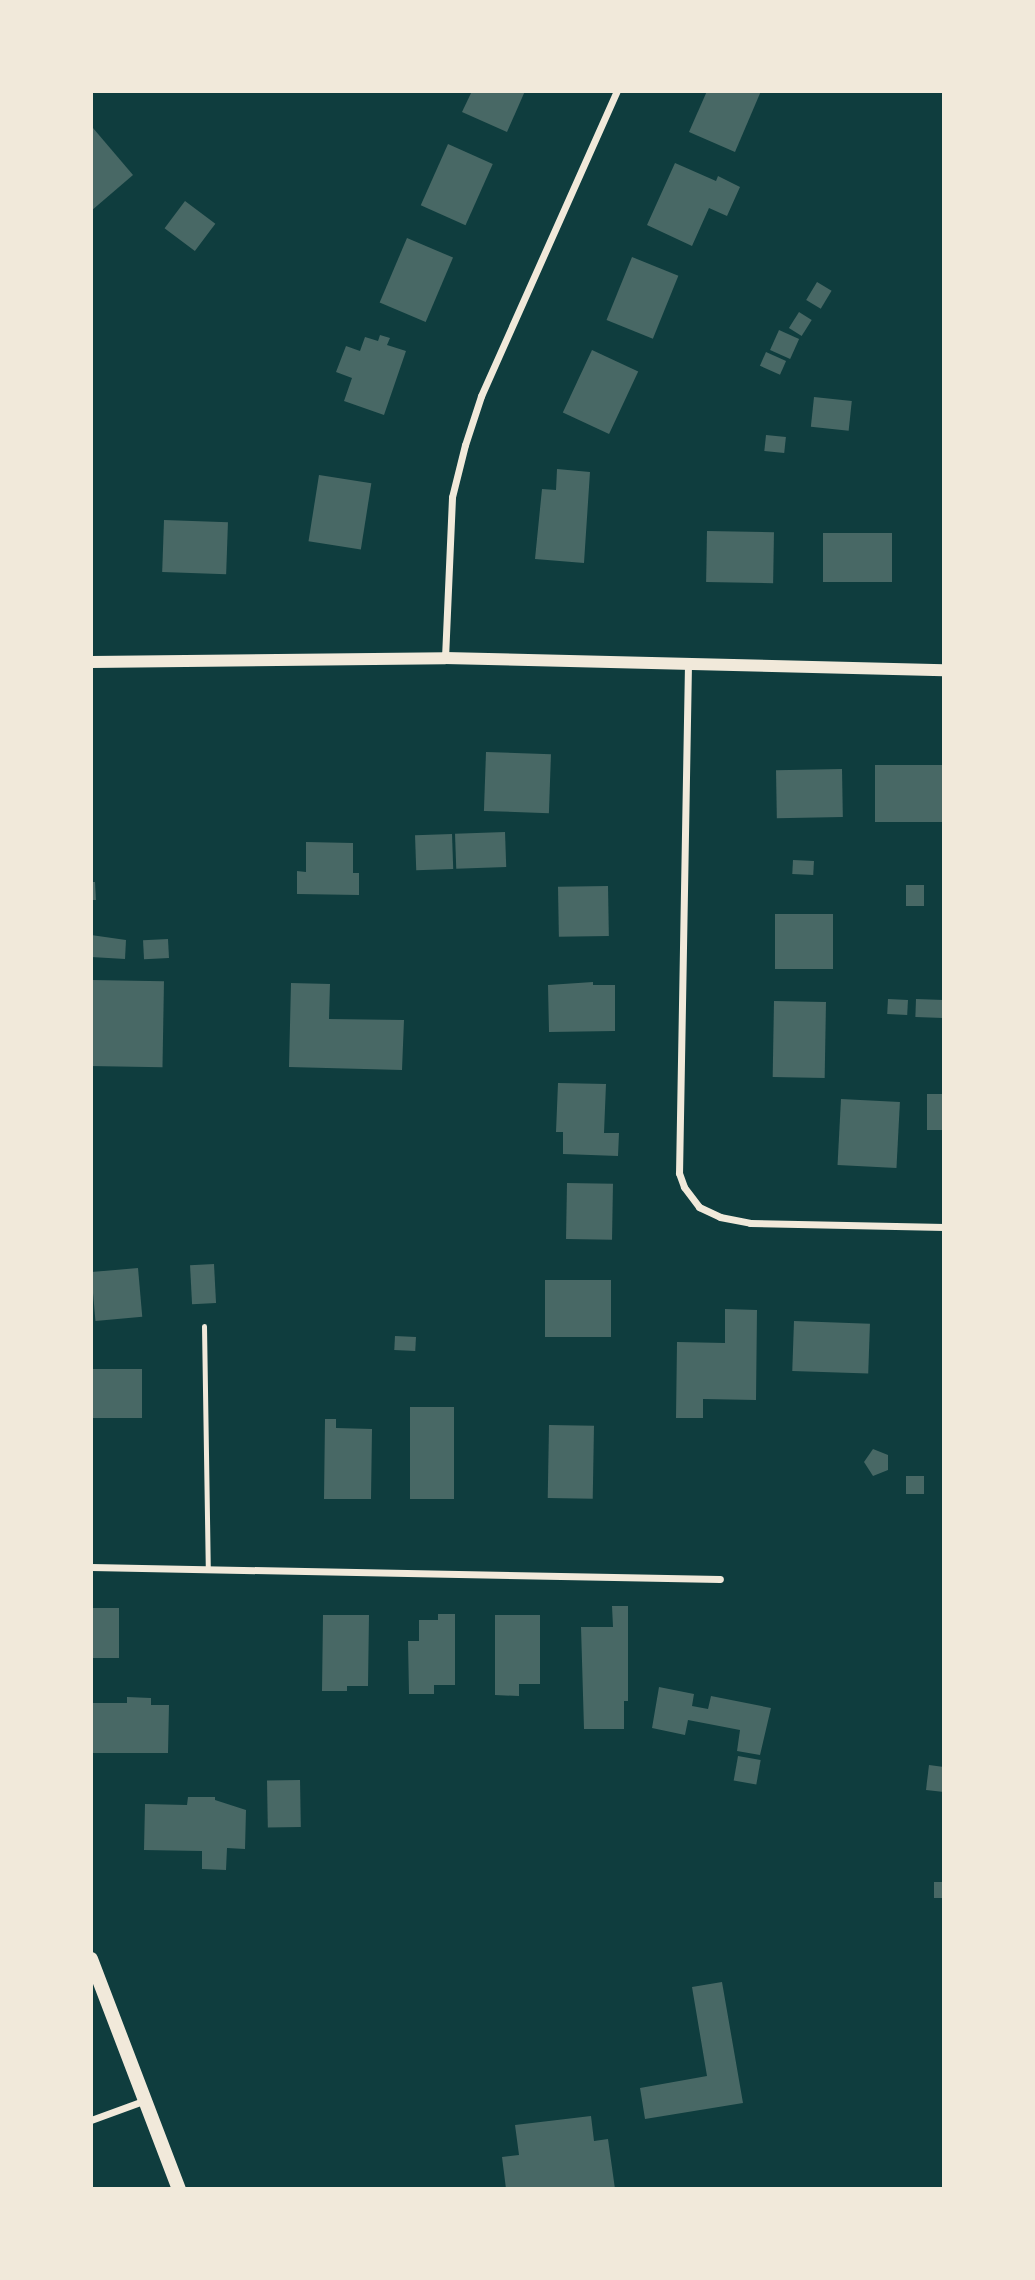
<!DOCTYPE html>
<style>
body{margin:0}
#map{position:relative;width:1035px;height:2280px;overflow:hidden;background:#0f3d3e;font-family:Spectral,serif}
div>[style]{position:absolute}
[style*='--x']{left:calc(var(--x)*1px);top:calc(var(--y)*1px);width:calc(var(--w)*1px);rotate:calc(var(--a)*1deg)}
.building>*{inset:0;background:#486865;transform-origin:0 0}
.service>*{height:5px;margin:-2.5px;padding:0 2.5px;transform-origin:2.5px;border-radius:2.5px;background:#f1e9da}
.minor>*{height:7px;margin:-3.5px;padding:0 3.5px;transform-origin:3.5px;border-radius:3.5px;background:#f1e9da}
.tertiary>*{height:12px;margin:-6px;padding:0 6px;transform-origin:6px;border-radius:6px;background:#f1e9da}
.secondary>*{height:14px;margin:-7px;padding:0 7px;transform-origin:7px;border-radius:7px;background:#f1e9da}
span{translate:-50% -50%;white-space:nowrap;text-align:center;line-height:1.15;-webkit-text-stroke:7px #f1e9da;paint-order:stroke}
.frame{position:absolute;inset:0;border:93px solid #f1e9da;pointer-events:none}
</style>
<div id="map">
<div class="building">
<div style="clip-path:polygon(472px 91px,525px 91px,507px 132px,462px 112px)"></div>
<div style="clip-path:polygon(707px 91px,761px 91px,735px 152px,689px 132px)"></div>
<div style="clip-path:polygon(93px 128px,133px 175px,91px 211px,91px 130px)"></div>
<div style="left:448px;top:144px;width:49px;height:67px;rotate:24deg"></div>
<div style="clip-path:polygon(675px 163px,716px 181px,718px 176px,740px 187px,727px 216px,709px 208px,692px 246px,647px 225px)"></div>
<div style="left:185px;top:201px;width:38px;height:34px;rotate:37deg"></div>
<div style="left:407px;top:238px;width:50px;height:70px;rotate:23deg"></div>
<div style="left:632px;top:257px;width:50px;height:68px;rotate:22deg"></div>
<div style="left:817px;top:282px;width:17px;height:21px;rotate:31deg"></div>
<div style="left:799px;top:312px;width:15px;height:19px;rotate:32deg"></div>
<div style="left:779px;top:330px;width:22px;height:22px;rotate:24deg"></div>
<div style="clip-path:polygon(380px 335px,390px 338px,387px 345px,406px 351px,384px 415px,344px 401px,352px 378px,336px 372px,346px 346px,360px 351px,365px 337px,378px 341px)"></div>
<div style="left:592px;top:350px;width:51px;height:69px;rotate:25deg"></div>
<div style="left:766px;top:352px;width:22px;height:15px;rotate:24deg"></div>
<div style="left:814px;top:397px;width:38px;height:30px;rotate:6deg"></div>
<div style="left:766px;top:435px;width:20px;height:16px;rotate:6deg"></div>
<div style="clip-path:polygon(557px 469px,590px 472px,584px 563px,535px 559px,542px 489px,556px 490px)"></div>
<div style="left:319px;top:475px;width:53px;height:67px;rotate:9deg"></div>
<div style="left:164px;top:520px;width:64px;height:52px;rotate:2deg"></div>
<div style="left:707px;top:531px;width:67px;height:51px;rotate:1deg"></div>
<div style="left:823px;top:533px;width:69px;height:49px"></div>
<div style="left:486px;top:752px;width:65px;height:59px;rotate:2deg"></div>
<div style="left:875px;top:765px;width:69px;height:57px"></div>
<div style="left:842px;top:769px;width:48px;height:66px;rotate:89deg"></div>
<div style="left:505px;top:832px;width:35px;height:50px;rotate:88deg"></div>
<div style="left:452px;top:834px;width:35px;height:37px;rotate:88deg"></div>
<div style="clip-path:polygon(306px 842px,353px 843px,353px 873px,359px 873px,359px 895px,297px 894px,297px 871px,306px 872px)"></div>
<div style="left:793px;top:860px;width:21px;height:14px;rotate:3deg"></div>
<div style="clip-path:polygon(91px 882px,95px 882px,96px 900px,91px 900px)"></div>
<div style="left:906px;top:885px;width:18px;height:21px"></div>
<div style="left:608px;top:886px;width:50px;height:50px;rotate:89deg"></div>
<div style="left:775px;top:914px;width:58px;height:55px"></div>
<div style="clip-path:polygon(91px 935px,126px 940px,125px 959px,91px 957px)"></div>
<div style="left:168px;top:939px;width:19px;height:25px;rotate:87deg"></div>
<div style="left:91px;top:980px;width:73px;height:86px;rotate:1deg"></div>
<div style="clip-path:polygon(593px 982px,593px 985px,615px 985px,615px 1031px,549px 1032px,548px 985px)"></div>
<div style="clip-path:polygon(291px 983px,330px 984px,329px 1019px,404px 1020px,402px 1070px,289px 1067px)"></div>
<div style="left:888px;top:999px;width:20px;height:15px;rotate:3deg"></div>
<div style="left:916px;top:999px;width:28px;height:18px;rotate:2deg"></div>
<div style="left:774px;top:1001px;width:52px;height:76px;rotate:1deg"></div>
<div style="clip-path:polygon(558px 1083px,606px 1084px,604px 1133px,619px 1133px,618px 1156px,563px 1154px,563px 1132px,556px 1132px)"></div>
<div style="left:927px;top:1094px;width:17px;height:36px"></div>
<div style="left:841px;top:1099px;width:59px;height:66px;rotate:3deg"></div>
<div style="left:567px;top:1183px;width:46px;height:56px;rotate:1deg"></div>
<div style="left:214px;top:1264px;width:39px;height:24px;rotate:87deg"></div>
<div style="left:138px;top:1268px;width:49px;height:47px;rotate:85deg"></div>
<div style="left:545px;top:1280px;width:66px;height:57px"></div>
<div style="clip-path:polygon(725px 1309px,757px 1310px,756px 1400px,703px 1399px,703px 1418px,676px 1418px,677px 1342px,725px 1343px)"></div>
<div style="left:794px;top:1321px;width:76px;height:50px;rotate:2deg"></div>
<div style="left:395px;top:1336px;width:21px;height:14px;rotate:3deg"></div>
<div style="left:91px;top:1369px;width:51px;height:49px"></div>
<div style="left:410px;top:1407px;width:44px;height:92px"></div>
<div style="clip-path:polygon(325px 1419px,336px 1419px,336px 1428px,372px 1429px,371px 1499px,324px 1499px)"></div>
<div style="left:549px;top:1425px;width:45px;height:73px;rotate:1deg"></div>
<div style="clip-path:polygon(873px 1449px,888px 1455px,888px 1470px,873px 1476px,864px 1462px)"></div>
<div style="left:906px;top:1476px;width:18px;height:18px"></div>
<div style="clip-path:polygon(612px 1606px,628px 1606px,628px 1701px,624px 1701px,624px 1729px,584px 1729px,581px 1627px,613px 1627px)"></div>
<div style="left:91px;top:1608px;width:28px;height:50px"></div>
<div style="clip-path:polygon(438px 1614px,455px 1614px,455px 1685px,434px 1685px,434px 1694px,409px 1694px,408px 1641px,419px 1641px,419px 1620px,438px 1620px)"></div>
<div style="clip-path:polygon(323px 1615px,369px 1615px,368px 1686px,347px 1686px,347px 1691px,322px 1691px)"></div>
<div style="clip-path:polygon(495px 1615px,540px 1615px,540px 1684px,519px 1684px,519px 1696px,495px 1695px)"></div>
<div style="clip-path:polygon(659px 1687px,694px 1694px,692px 1706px,708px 1709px,711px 1696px,771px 1708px,760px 1755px,737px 1751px,740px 1730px,688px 1720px,685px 1735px,652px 1728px)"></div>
<div style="clip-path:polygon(127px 1697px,151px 1698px,151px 1705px,169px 1705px,168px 1753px,91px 1753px,92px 1703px,127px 1703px)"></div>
<div style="left:738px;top:1756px;width:23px;height:25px;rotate:10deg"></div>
<div style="clip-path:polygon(929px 1765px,944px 1767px,944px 1792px,926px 1790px)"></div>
<div style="left:300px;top:1780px;width:47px;height:33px;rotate:89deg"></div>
<div style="clip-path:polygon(188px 1797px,215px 1797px,215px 1800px,246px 1810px,245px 1849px,227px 1848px,226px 1870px,202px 1869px,202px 1851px,144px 1850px,145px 1804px,187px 1805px)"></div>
<div style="left:934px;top:1882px;width:10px;height:16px"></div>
<div style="clip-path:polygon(722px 1982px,743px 2103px,645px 2119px,640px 2088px,707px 2076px,692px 1987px)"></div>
<div style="clip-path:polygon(591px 2116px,594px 2141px,608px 2139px,615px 2189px,506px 2189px,502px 2157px,519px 2155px,515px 2125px)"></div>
</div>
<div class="service">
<div style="--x:204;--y:1326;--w:244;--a:89.1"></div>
</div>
<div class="minor">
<div style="--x:445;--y:658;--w:161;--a:-87.5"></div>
<div style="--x:452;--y:497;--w:54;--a:-76"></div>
<div style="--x:465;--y:445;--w:52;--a:-71.9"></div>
<div style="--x:481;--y:396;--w:334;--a:-66"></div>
<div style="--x:688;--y:664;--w:509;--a:91.01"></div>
<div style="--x:679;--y:1173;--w:15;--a:70"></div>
<div style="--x:684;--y:1187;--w:25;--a:53"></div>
<div style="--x:699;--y:1207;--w:23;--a:25"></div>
<div style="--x:720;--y:1217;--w:31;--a:11"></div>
<div style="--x:750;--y:1223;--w:194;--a:1.2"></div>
<div style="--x:91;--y:1567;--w:629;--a:1.09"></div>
<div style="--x:91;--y:2120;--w:59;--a:-20"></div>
</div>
<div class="tertiary">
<div style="--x:91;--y:662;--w:354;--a:-0.6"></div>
<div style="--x:445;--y:658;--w:499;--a:1.4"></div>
</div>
<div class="secondary">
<div style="--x:91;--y:1959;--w:246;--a:69.1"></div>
</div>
<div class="frame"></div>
</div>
